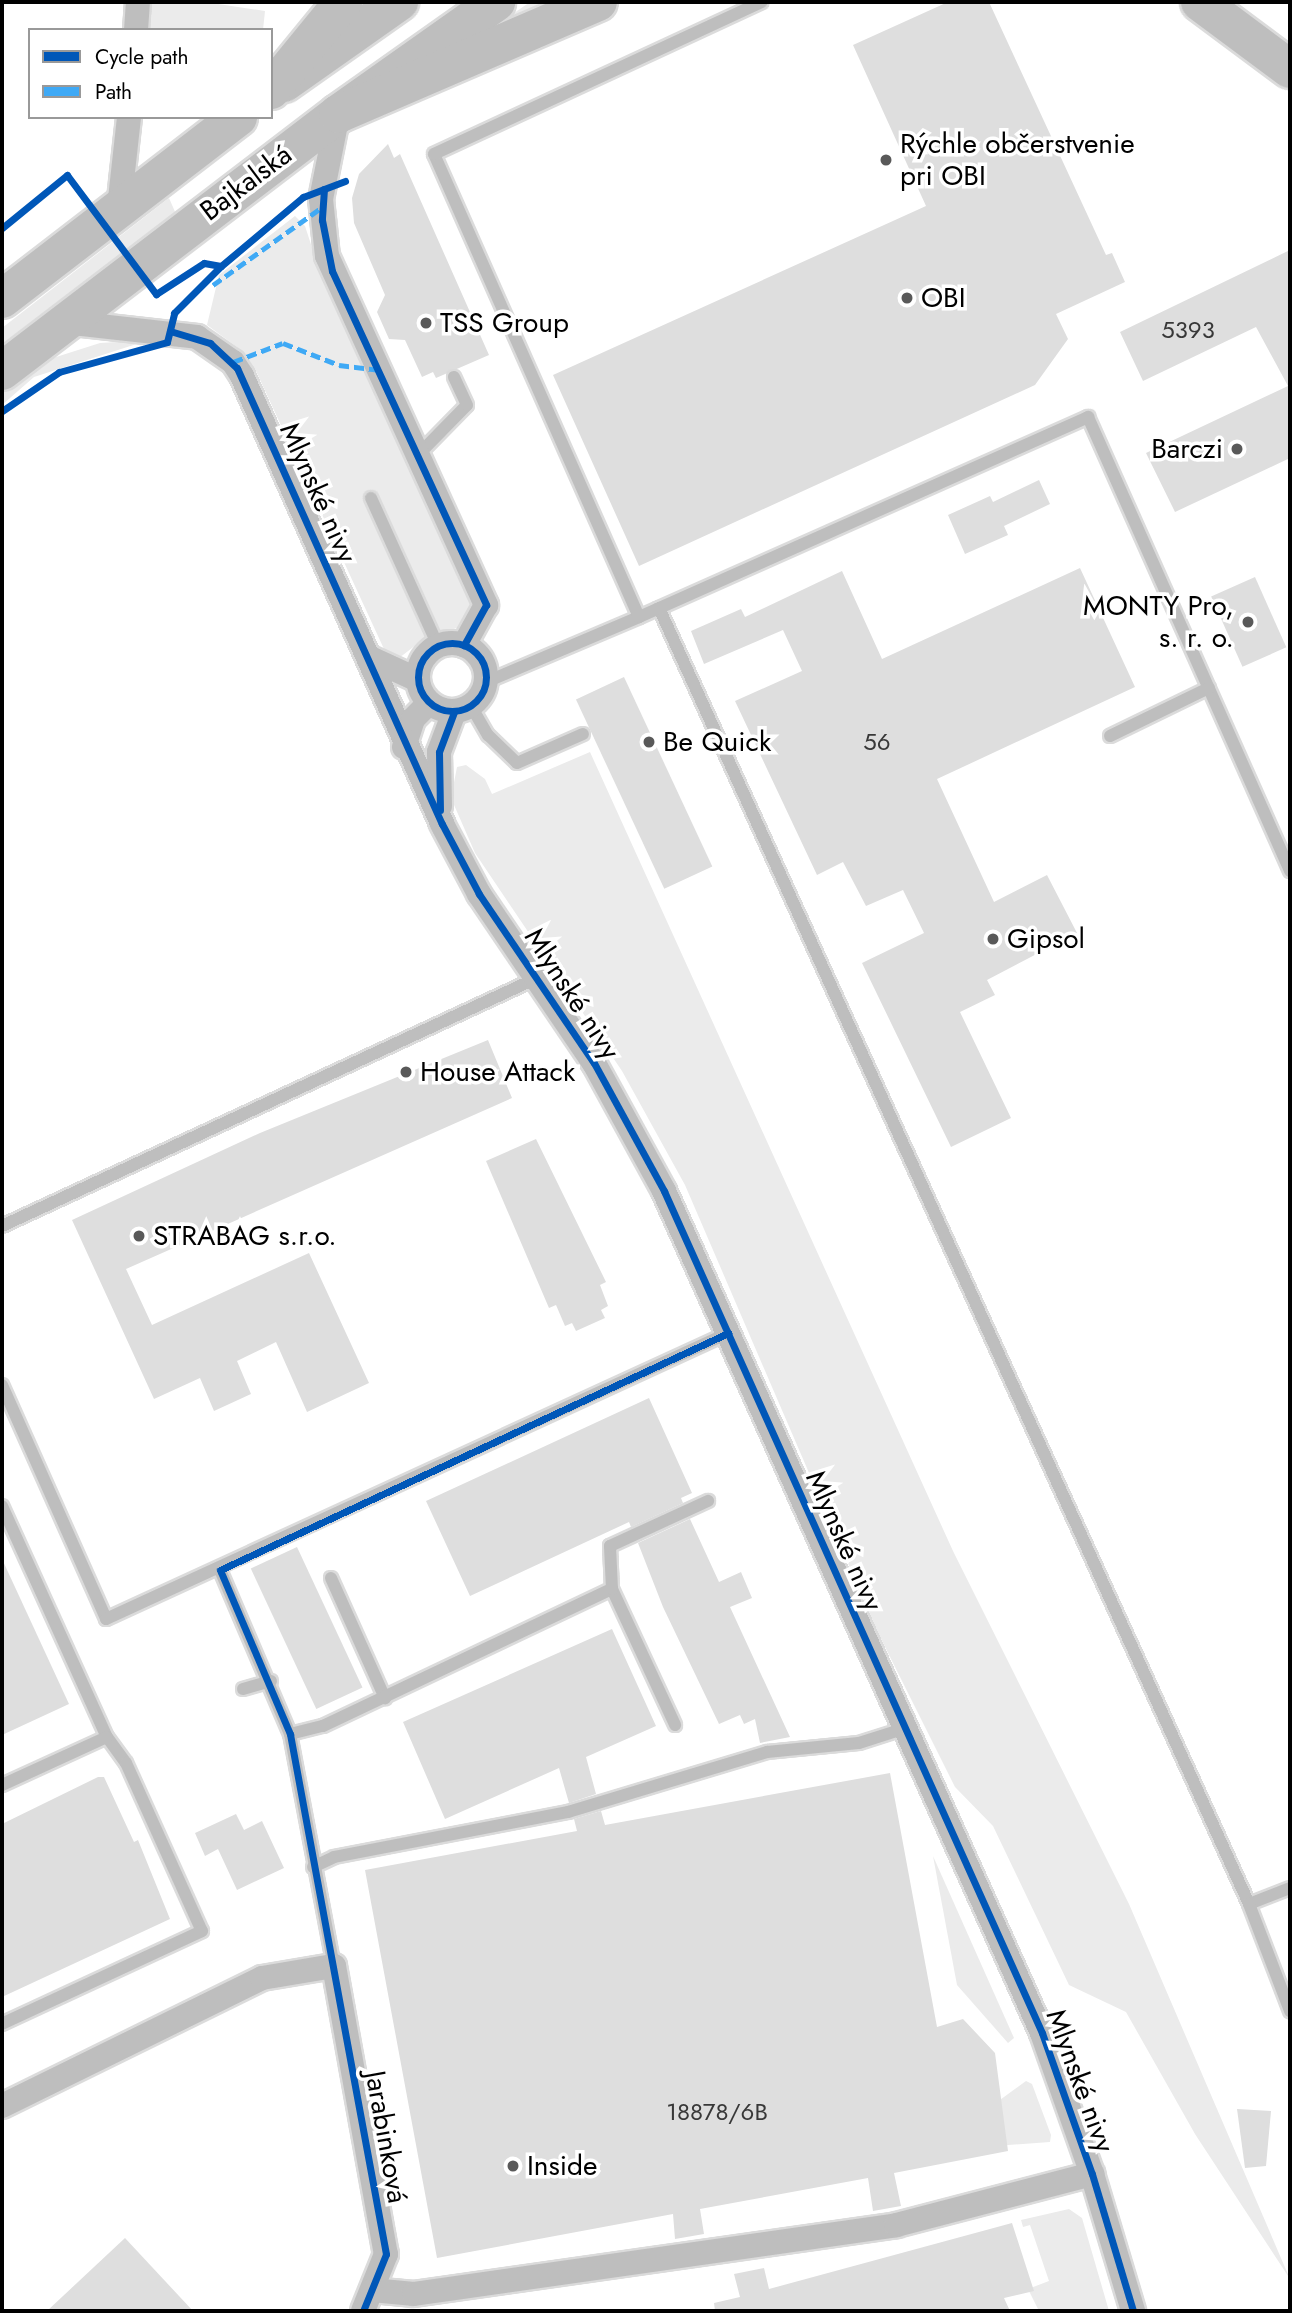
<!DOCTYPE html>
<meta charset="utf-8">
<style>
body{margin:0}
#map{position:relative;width:1292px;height:2313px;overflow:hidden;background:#fff;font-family:Jost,sans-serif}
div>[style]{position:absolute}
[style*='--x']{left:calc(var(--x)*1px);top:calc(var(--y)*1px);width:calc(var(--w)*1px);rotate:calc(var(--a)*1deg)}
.green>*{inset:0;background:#ebebeb}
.building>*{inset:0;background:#dedede;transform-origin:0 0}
.roads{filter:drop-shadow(2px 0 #dbdbdb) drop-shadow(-2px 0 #dbdbdb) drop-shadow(0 2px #dbdbdb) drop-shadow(0 -2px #dbdbdb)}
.service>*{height:12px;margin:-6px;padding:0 6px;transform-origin:6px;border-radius:6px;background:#bebebe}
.minor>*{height:24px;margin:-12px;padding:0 12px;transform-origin:12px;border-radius:12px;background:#bebebe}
.minor>.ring{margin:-12px;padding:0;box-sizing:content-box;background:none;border:24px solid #bebebe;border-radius:50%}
.primary>*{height:38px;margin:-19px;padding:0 19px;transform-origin:19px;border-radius:19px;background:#bebebe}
.motorway>*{height:38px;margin:-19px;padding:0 19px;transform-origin:19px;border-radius:19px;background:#bebebe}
.quiet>*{height:5px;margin-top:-2.5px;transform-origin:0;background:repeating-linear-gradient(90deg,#3fa9f5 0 10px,transparent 0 15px)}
.cycleway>*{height:7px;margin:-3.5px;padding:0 3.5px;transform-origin:3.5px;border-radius:3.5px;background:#0057b8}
.cycleway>.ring{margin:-3.5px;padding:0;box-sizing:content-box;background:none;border:7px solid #0057b8;border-radius:50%}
.dots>*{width:19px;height:19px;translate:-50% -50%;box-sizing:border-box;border:4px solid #fff;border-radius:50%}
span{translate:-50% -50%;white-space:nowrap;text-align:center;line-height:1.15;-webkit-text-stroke:7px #fff;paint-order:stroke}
.number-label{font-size:24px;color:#383838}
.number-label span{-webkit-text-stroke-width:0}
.poi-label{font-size:28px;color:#000}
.left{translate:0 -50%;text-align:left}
.right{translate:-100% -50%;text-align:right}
.street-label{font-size:28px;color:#000}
.frame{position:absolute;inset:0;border:4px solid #000;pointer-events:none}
.legend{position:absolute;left:28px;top:28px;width:245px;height:91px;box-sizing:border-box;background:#fff;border:2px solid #999;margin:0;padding:9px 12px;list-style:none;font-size:21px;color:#000}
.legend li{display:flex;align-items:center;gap:14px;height:35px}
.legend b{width:35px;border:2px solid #999}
</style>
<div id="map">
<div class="green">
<div style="clip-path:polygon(151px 2px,205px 2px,265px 11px,263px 30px,148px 30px)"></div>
<div style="clip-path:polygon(530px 2px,556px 2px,475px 40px)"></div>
<div style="clip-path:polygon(169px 198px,176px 214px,2px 351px,2px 328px)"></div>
<div style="clip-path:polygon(295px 216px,305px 226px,319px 269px,473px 607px,457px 628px,425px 638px,399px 658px,384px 649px,255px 369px,237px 347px,207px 325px,219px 275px)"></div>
<div style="clip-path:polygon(149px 340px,34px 377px,2px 405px,2px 389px,53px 358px,100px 343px)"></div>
<div style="clip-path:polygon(590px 752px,953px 1551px,1129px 1904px,1290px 2279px,1195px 2134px,1126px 2012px,1069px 1985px,993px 1826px,955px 1787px,878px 1633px,685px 1185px,622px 1071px,475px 853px,451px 798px,457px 767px,466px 765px,485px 779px,492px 794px)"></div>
<div style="clip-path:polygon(933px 1856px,1014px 2038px,1008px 2043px,957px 1985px)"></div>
<div style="clip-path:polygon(1026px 2081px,1032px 2084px,1051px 2135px,1050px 2142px,969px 2148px,952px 2135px)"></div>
<div style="clip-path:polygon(1069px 2209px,1082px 2218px,1109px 2311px,1039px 2311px,1028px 2289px,1049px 2281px,1030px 2225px,1023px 2227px,1021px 2220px)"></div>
</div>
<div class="building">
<div style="clip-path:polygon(948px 2px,989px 2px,1106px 255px,1112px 253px,1125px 282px,1056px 314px,1068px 339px,1035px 385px,639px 566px,553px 375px,926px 206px,853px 45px)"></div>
<div style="clip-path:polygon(388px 144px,394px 158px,400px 154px,489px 355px,436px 378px,433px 372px,422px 377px,405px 340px,389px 339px,377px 312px,385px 295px,354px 223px,352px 198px,359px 174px)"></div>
<div style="clip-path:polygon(1290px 250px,1290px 458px,1175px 512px,1146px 453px,1288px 386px,1256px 327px,1143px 381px,1120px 332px)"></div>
<div style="clip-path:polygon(1039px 480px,1050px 504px,1004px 526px,1008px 535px,965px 554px,948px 515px,990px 496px,993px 502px)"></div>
<div style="clip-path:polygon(1080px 568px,1135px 687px,937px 779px,994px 902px,1047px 875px,1077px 933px,987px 980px,995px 995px,960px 1012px,1011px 1118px,951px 1147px,862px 963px,924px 933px,903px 890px,866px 906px,843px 862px,817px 875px,735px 701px,802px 671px,783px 630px,704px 664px,691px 631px,741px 609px,745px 617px,842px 571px,882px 659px)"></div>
<div style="left:1255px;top:577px;width:77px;height:48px;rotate:66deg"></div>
<div style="left:624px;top:677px;width:209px;height:53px;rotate:65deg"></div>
<div style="clip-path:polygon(488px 1040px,512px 1098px,126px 1269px,152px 1325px,309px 1253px,369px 1383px,307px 1412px,276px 1342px,237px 1361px,251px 1394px,214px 1411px,200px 1378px,154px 1399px,72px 1220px,260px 1133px)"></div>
<div style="clip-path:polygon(536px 1139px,606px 1282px,600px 1285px,608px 1306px,601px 1310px,605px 1318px,576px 1331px,572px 1323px,565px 1326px,556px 1305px,549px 1308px,486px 1161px)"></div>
<div style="clip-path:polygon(649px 1398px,692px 1493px,681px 1498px,683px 1503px,631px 1527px,629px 1522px,470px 1596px,426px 1501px)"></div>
<div style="clip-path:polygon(690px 1519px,719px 1582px,741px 1572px,752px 1598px,730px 1607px,790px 1737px,760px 1743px,755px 1719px,744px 1724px,740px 1715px,719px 1724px,663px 1607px,638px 1543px)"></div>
<div style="left:297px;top:1547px;width:155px;height:51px;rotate:65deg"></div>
<div style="clip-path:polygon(2px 1559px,69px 1704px,2px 1735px)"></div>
<div style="clip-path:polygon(612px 1629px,656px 1726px,586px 1757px,596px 1794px,569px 1803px,559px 1768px,445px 1819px,403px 1722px)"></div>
<div style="clip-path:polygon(890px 1773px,937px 2027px,963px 2019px,995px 2053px,1008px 2151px,894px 2173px,901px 2206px,873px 2211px,868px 2178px,700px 2209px,704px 2234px,675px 2239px,673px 2214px,437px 2258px,365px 1870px,577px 1831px,574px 1819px,601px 1811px,605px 1825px)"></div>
<div style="clip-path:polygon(98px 1777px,104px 1777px,134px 1842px,138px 1840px,170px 1919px,2px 1997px,2px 1824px)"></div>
<div style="clip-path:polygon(236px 1814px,244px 1830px,262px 1821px,284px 1868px,237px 1890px,218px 1849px,205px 1856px,195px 1833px)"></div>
<div style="clip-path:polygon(1237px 2109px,1271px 2111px,1266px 2166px,1245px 2168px)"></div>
<div style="clip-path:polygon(1012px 2223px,1034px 2291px,1004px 2298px,1010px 2311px,715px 2311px,714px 2303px,740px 2297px,734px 2274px,764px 2268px,769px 2289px)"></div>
<div style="clip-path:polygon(125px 2238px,193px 2311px,47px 2311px)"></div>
</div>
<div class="roads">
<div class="service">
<div style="--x:417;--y:456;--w:71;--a:-45.6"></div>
<div style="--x:467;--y:405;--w:31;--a:-115"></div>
<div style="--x:371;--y:498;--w:162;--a:65.6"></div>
<div style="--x:659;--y:608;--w:1424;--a:65.52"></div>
<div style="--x:639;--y:617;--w:492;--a:-24"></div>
<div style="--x:1088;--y:417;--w:497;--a:66"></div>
<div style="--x:486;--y:682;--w:166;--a:-23"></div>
<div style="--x:639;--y:617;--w:506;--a:-113.88"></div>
<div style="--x:434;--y:154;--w:361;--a:-24.9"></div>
<div style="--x:471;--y:706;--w:34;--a:60"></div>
<div style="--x:488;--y:735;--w:40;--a:44"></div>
<div style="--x:517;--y:763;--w:72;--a:-23.7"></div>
<div style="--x:1110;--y:736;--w:110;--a:-25.9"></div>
<div style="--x:2;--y:1226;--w:590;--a:-24.87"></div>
<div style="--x:2;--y:1385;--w:256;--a:66"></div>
<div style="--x:106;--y:1619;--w:685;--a:-24.69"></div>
<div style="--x:2;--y:1506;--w:254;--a:65.6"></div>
<div style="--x:107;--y:1737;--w:32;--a:54"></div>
<div style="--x:126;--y:1763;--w:184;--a:65.7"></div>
<div style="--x:202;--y:1931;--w:221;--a:155.1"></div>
<div style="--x:220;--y:1570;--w:178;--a:66.9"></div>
<div style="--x:290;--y:1734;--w:236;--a:79.3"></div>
<div style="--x:331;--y:1578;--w:132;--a:65.8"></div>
<div style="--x:612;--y:1589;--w:150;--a:65.1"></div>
<div style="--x:243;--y:1689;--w:29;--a:-16"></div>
<div style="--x:290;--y:1734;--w:34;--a:-14"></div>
<div style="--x:323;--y:1726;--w:320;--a:-25.4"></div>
<div style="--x:612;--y:1589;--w:43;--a:-92.7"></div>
<div style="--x:610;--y:1546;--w:108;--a:-24.7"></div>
<div style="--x:2;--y:1785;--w:115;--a:-24.6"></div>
<div style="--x:313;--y:1867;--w:23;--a:-25"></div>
<div style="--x:334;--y:1857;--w:238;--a:-10.9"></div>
<div style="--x:568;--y:1812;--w:208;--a:-16.8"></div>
<div style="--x:767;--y:1752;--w:92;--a:-5.6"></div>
<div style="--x:859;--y:1743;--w:49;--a:-17.7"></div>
<div style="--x:1290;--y:1888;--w:44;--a:158.7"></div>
<div style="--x:1249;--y:1904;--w:115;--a:69"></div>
</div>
<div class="minor">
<div style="--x:136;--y:30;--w:28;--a:-86"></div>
<div style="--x:338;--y:114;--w:87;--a:101.3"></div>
<div style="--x:321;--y:199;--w:57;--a:84"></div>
<div style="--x:327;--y:256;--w:384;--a:65.5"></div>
<div style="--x:486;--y:605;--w:46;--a:118.8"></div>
<div style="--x:119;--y:208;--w:92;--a:-83.7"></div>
<div style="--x:64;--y:322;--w:134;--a:6.4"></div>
<div style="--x:197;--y:337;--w:44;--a:34.8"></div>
<div style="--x:233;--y:362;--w:17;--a:57"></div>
<div style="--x:242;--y:376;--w:491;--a:65.9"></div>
<div style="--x:442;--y:824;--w:79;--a:62.1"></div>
<div style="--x:479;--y:894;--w:204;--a:55.8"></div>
<div style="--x:594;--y:1063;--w:146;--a:61.3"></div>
<div style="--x:664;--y:1191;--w:923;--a:65.82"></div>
<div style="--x:1042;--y:2033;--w:150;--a:70.5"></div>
<div style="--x:1092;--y:2174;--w:143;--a:73.3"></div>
<div class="ring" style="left:418px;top:643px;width:44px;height:44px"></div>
<div style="--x:368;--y:657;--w:55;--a:24.7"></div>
<div style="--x:404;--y:747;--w:29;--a:-72"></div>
<div style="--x:413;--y:719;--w:23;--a:-45"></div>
<div style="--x:440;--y:806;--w:54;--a:-91.1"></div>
<div style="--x:439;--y:752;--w:43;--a:-69.4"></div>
<div style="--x:2;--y:2106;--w:290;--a:-26.2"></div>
<div style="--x:262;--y:1978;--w:73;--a:-9.5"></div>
<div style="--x:334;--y:1966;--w:293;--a:79.8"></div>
<div style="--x:386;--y:2254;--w:61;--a:112"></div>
<div style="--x:372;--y:2290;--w:42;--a:5.4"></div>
<div style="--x:414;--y:2294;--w:487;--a:-8.1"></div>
<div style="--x:896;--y:2225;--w:203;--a:-14.6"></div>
</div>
<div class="primary">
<div style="--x:284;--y:83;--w:141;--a:-35.2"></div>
<div style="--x:2;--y:299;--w:298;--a:-37.6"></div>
<div style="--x:2;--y:371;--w:423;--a:-37.4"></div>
<div style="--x:338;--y:114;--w:194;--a:-35.3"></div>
</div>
<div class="motorway">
<div style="--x:1200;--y:2;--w:112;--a:36.7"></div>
<div style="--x:271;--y:90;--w:114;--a:-50.7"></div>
<div style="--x:338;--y:114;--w:283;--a:-23.3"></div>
</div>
</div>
<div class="quiet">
<div style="--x:213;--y:285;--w:133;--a:-35.5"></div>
<div style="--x:233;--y:362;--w:53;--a:-20.8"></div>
<div style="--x:283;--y:343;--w:60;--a:21.4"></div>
<div style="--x:339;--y:365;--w:38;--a:7"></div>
</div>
<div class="cycleway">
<div style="--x:324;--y:189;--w:31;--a:94"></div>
<div style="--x:322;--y:220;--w:52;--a:78.9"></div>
<div style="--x:332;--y:271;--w:368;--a:65.2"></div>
<div style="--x:486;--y:605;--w:46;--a:118.8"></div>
<div style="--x:2;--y:228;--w:84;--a:-39.2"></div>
<div style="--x:67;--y:175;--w:149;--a:53.2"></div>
<div style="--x:156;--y:294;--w:57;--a:-32.9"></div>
<div style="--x:204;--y:263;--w:17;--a:10"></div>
<div style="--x:170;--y:331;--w:42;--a:16.7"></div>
<div style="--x:210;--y:343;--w:37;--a:43"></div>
<div style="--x:237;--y:368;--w:500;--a:65.8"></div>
<div style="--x:442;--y:824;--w:79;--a:62.1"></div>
<div style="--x:479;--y:894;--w:204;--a:55.8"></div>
<div style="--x:594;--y:1063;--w:146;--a:61.3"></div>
<div style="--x:664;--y:1191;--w:923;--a:65.82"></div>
<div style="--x:1042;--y:2033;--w:150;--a:70.5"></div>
<div style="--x:1092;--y:2174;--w:143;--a:73.3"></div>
<div style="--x:2;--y:411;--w:69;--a:-34.4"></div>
<div style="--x:59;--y:372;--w:112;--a:-15.5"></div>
<div style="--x:167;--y:342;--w:30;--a:-76"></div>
<div style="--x:174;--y:313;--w:66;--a:-45"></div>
<div style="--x:221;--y:266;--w:107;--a:-40.1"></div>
<div style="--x:303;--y:197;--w:45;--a:-20.9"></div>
<div class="ring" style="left:418px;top:643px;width:61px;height:61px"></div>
<div style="--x:440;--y:810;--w:58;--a:-91"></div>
<div style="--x:439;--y:752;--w:43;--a:-69.4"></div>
<div style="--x:363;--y:2311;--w:61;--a:-68"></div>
<div style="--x:386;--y:2254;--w:529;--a:-100.46"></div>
<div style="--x:290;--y:1734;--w:178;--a:-113.1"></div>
<div style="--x:220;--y:1570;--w:561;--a:-25.01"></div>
</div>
<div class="dots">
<div style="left:886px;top:160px;background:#595959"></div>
<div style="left:907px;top:298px;background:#595959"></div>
<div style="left:426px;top:323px;background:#595959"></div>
<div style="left:1237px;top:449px;background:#595959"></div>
<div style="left:1248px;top:622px;background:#595959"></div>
<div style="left:649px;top:742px;background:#595959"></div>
<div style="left:993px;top:939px;background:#595959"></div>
<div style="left:406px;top:1072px;background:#595959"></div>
<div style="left:139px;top:1236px;background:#595959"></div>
<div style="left:513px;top:2166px;background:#595959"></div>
</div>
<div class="number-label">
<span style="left:1188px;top:330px">5393</span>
<span style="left:877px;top:742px">56</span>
<span style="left:717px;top:2112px">18878/6B</span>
</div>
<div class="poi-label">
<span class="left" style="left:900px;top:160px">Rýchle občerstvenie<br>pri OBI</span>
<span class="left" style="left:921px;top:298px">OBI</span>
<span class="left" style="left:440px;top:323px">TSS Group</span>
<span class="right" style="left:1223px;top:449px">Barczi</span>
<span class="right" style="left:1234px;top:622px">MONTY Pro,<br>s. r. o.</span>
<span class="left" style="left:663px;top:742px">Be Quick</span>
<span class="left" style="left:1007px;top:939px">Gipsol</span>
<span class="left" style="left:420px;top:1072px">House Attack</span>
<span class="left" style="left:153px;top:1236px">STRABAG s.r.o.</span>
<span class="left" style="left:527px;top:2166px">Inside</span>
</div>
<div class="street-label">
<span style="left:246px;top:183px;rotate:-37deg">Bajkalská</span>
<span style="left:318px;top:493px;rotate:66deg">Mlynské nivy</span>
<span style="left:572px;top:994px;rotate:57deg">Mlynské nivy</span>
<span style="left:844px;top:1541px;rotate:66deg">Mlynské nivy</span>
<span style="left:1080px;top:2081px;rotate:70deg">Mlynské nivy</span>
<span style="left:386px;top:2137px;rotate:80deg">Jarabinková</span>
</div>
<div class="frame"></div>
<ul class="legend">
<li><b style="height:9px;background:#0057b8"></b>Cycle path</li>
<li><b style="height:9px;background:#3fa9f5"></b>Path</li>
</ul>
</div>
